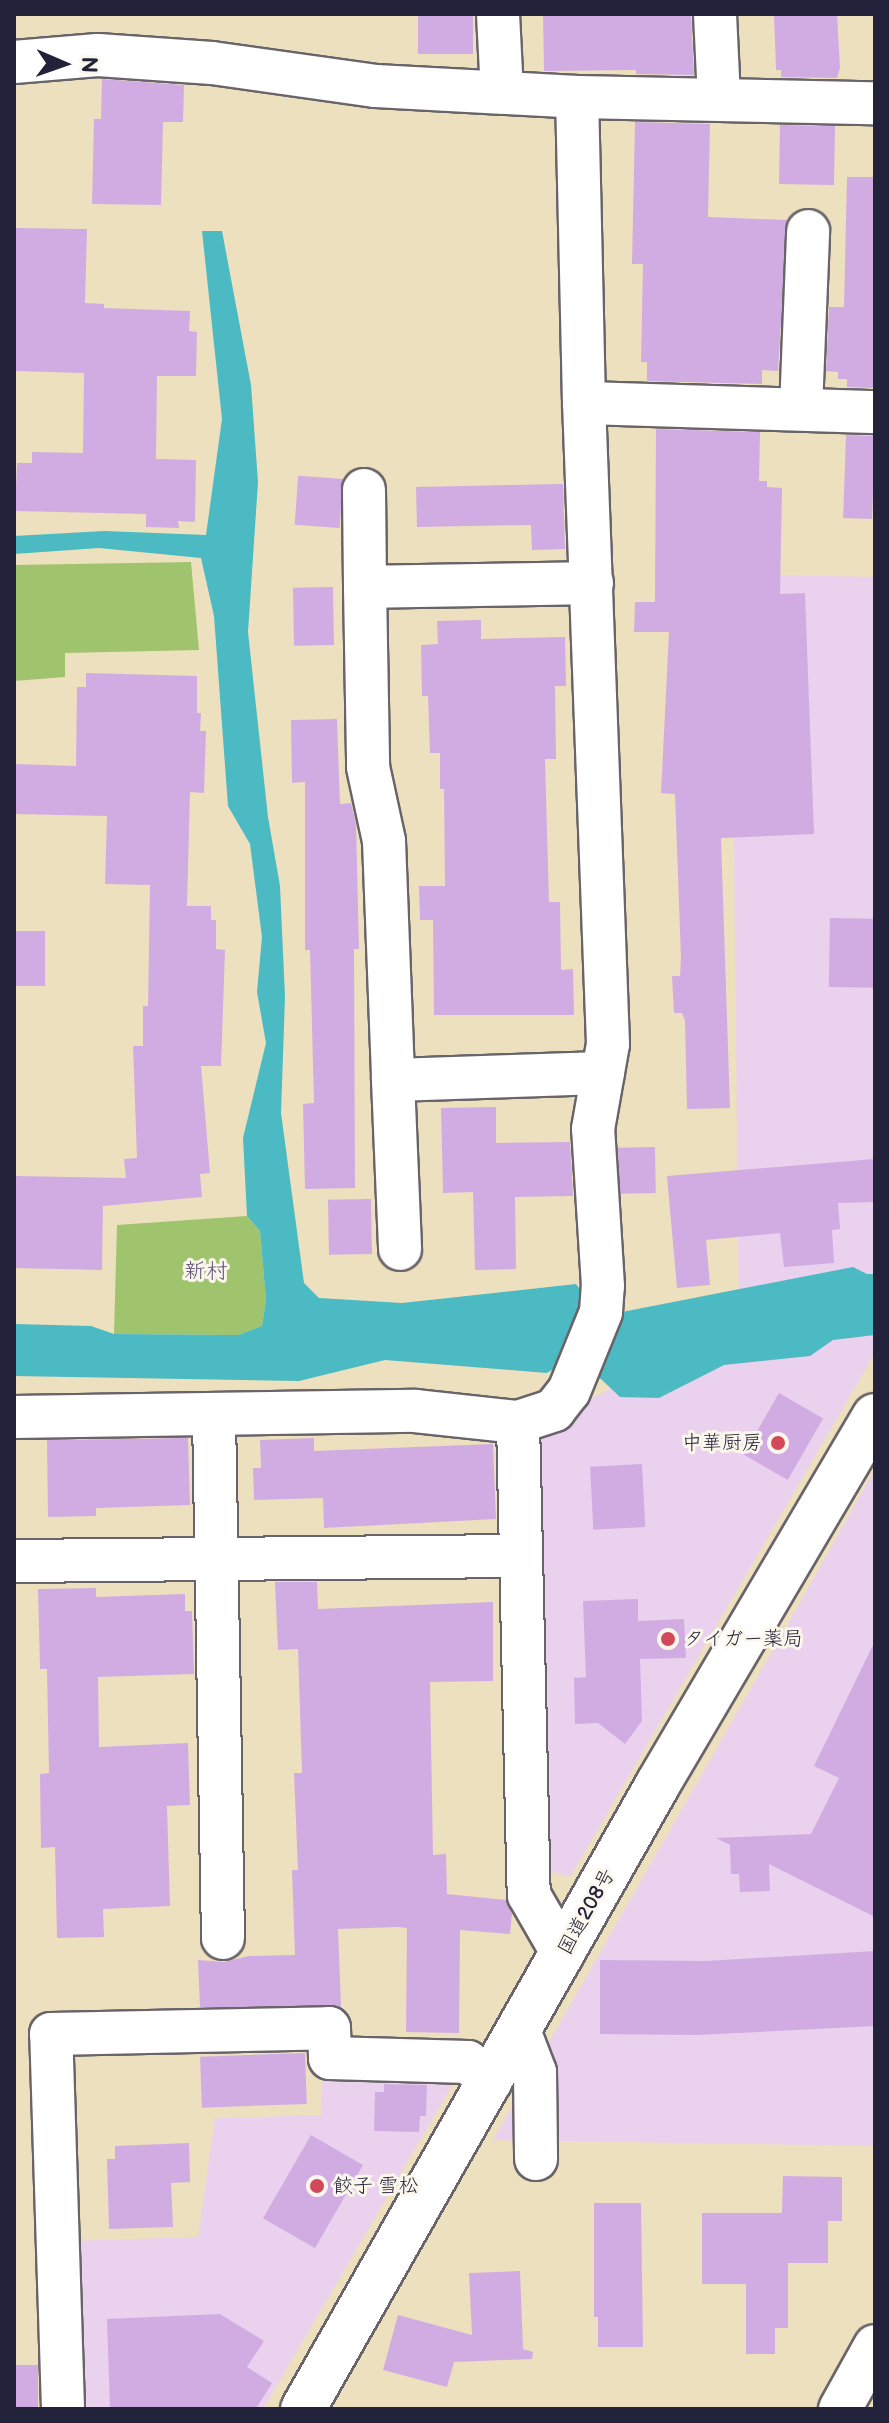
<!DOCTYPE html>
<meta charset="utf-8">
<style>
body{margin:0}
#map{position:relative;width:889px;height:2423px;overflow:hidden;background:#ede0be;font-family:"Balsamiq Sans","Klee One",sans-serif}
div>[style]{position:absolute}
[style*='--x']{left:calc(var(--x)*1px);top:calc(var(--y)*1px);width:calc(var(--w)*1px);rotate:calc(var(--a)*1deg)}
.built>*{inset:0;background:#ead1ed}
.green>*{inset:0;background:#a0c46e}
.water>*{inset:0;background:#4bbac2}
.building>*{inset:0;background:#d1ace3;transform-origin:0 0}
.roads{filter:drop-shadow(2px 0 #696469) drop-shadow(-2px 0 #696469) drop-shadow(0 2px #696469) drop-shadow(0 -2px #696469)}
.minor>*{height:42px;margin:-21px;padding:0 21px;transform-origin:21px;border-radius:21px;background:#fff}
.trunk>*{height:44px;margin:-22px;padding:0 22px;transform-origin:22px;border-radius:22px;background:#fff}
.dots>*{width:22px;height:22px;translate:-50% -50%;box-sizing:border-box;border:4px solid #fbf7ec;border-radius:50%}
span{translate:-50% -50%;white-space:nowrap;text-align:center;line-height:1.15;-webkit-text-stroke:6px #fbf7ec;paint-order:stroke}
.poi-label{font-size:20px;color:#22223b}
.right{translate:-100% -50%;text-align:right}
.left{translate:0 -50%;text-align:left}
.street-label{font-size:20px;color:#22223b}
.neighbourhood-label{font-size:22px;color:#5f5276}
.frame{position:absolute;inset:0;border:16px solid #22223b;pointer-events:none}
.north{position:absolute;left:24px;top:24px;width:80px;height:80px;-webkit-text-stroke:6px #fbf7ec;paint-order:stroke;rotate:92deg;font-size:22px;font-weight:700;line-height:32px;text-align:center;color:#22223b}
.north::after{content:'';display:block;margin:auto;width:28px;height:36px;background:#22223b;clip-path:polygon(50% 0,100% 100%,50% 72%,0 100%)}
</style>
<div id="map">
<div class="built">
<div style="clip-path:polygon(731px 574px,875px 577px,875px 1353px,570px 1877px,538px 1868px,530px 1432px,739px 1319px)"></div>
<div style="clip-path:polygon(875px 1469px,875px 2146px,493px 2140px,806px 1592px)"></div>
<div style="clip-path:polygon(323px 2066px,461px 2070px,263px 2409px,73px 2409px,70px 2241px,198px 2237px,215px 2118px,321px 2115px)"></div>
</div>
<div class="green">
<div style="clip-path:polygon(191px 562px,199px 650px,65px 653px,65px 677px,14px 681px,14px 565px)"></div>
<div style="clip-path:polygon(247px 1216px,260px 1231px,266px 1300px,262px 1326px,238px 1335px,114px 1334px,117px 1225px)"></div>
</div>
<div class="water">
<div style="clip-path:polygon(202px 231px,222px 231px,251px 385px,258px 482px,248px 632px,268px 817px,280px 886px,285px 997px,281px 1113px,304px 1283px,319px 1298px,402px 1303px,576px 1284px,587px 1299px,622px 1312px,853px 1267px,867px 1274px,875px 1274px,875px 1335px,833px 1340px,810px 1356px,724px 1365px,659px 1398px,620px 1397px,601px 1379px,563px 1363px,547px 1373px,385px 1360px,299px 1381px,14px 1376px,14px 1324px,91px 1326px,114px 1334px,238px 1335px,262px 1326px,266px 1300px,260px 1231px,247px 1216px,243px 1138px,266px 1043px,257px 992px,262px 937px,250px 844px,228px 806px,214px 616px,201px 558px,99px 548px,14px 554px,14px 536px,105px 531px,206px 535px,222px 419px)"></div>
</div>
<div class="building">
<div style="left:418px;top:14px;width:55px;height:40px"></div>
<div style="clip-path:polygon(543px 14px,691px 15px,694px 75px,636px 74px,636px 70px,544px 71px)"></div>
<div style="clip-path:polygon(774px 14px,837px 14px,840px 68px,837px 78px,781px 77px,781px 70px,776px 70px)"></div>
<div style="clip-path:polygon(102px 79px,184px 85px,183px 122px,163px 122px,161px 205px,92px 204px,94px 119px,101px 119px)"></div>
<div style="clip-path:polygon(635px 122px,710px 124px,708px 217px,787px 220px,778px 371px,762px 370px,762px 384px,647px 381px,647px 362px,641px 362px,643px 264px,632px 264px)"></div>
<div style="left:780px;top:125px;width:55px;height:59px;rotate:1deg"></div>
<div style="clip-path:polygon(847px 177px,875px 177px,875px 388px,847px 387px,847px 379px,838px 379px,838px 372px,826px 371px,829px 307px,844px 307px)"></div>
<div style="clip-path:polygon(14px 228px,87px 229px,85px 303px,104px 304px,104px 308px,190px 311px,189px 331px,197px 332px,196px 376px,157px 376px,156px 459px,196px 460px,195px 522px,178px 521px,179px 528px,146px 527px,146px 514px,15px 511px,17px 463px,32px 463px,32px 452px,83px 453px,84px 373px,14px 371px)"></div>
<div style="clip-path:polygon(656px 429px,760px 432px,759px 481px,767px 481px,767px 487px,782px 488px,780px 594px,805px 593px,814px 834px,721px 838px,730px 1108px,687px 1109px,685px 1021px,682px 1013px,674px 1013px,672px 976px,680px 976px,681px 958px,675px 794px,661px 793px,669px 632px,634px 632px,635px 602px,655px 602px)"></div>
<div style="left:846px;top:435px;width:29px;height:83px;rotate:2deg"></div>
<div style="left:343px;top:479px;width:49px;height:45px;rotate:94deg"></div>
<div style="clip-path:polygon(563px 484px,565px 549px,532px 550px,531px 525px,417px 527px,416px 487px)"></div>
<div style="left:333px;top:587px;width:58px;height:40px;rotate:89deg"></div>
<div style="clip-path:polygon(481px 620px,481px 639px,565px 637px,566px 686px,555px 686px,556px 759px,545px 759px,549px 902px,560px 902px,561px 970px,573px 969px,574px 1015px,434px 1015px,433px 920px,420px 920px,419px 886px,445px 886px,444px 789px,440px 789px,440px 753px,430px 753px,428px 696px,422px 696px,421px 645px,438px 644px,437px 621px)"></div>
<div style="clip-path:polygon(86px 673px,197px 676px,197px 713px,201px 713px,200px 731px,206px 731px,204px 793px,190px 792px,187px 906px,211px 906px,211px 920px,216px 920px,216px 949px,225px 950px,221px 1066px,201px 1066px,210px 1173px,200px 1174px,202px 1197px,103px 1206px,102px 1270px,14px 1268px,14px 1176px,126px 1178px,124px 1159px,137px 1158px,133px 1046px,143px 1046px,143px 1006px,148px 1006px,150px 885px,105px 884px,107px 816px,14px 814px,14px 764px,76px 766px,77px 687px,86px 687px)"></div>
<div style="clip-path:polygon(337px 719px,340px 804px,351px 803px,356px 824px,359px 949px,354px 949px,355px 1188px,305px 1189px,303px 1104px,314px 1103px,310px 950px,305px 950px,305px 782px,292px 783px,291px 720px)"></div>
<div style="left:830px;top:918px;width:45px;height:69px;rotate:1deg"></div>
<div style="left:14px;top:931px;width:31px;height:55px"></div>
<div style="clip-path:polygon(496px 1107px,496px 1143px,570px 1142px,573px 1196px,515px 1197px,516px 1269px,475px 1270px,473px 1192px,443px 1193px,441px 1108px)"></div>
<div style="left:655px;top:1147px;width:46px;height:37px;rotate:89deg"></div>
<div style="clip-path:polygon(875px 1159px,875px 1202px,838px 1203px,840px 1229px,832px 1230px,834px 1263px,784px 1267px,780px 1233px,706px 1240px,710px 1285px,677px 1288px,667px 1176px)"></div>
<div style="left:371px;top:1199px;width:55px;height:43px;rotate:89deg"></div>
<div style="left:779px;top:1393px;width:51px;height:71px;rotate:30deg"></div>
<div style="clip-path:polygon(188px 1438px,190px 1505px,96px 1508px,96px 1516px,48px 1517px,47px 1440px)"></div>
<div style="clip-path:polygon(314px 1438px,314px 1451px,493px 1444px,496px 1519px,324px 1528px,323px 1498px,254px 1500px,253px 1468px,261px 1468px,260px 1440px)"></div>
<div style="left:642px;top:1464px;width:63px;height:52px;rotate:87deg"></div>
<div style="clip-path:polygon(275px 1582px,317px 1582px,318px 1609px,493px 1602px,493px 1681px,430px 1682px,433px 1855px,446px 1854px,447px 1894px,506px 1900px,512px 1913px,510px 1934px,460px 1930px,459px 2033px,406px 2032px,407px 1928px,398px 1927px,338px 1929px,341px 2007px,200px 2007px,198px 1960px,224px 1962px,249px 1956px,295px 1955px,292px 1870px,298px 1870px,294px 1773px,302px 1773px,298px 1649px,278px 1650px)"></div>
<div style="clip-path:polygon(96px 1588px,96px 1597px,185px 1594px,185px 1611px,192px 1611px,194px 1674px,98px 1677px,99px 1747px,188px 1743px,190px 1805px,167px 1806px,170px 1906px,103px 1909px,104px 1937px,57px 1938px,55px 1847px,41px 1848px,40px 1774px,49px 1773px,47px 1669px,40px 1669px,38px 1589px)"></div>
<div style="clip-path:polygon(638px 1599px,638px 1621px,684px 1619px,686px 1658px,640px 1659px,642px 1721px,625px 1744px,598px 1723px,575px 1724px,574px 1678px,586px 1677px,583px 1601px)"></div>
<div style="clip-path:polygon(875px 1641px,875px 1917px,769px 1864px,770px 1891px,740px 1892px,739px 1874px,731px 1874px,730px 1845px,716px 1838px,811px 1834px,839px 1778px,814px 1766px)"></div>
<div style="clip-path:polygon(875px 1951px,875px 2026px,698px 2035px,600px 2034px,600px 1960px,706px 1961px)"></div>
<div style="left:305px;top:2053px;width:51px;height:105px;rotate:88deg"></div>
<div style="clip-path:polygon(384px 2084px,427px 2085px,426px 2116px,420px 2116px,419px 2132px,374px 2131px,375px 2092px,384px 2092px)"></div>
<div style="left:311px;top:2135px;width:60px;height:96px;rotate:30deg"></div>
<div style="clip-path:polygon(189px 2143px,190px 2182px,171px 2183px,173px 2227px,109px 2229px,107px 2159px,115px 2159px,115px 2146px)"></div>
<div style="clip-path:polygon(783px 2176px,842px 2177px,842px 2221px,828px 2221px,828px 2263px,788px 2263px,788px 2328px,775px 2328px,775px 2354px,746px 2354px,746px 2284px,702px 2284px,702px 2213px,782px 2213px)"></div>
<div style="clip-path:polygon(594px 2203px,641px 2203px,643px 2347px,598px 2347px,598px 2317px,594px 2317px)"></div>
<div style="clip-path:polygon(520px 2271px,523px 2349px,533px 2352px,532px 2359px,454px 2362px,447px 2387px,383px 2370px,398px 2315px,472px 2335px,469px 2273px)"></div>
<div style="clip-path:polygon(220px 2314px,264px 2341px,247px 2367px,272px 2383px,256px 2409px,110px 2409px,107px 2319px)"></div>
<div style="left:14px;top:2365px;width:24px;height:44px"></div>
</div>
<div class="roads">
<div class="minor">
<div style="--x:498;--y:14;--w:78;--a:87.1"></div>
<div style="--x:715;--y:14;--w:85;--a:87.3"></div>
<div style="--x:14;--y:62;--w:84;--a:-4.8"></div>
<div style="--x:98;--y:55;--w:114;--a:4"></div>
<div style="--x:212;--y:63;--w:166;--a:8"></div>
<div style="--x:376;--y:86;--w:201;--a:3.1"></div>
<div style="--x:577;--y:97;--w:298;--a:1.2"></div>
<div style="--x:584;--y:403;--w:291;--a:1.8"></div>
<div style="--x:801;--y:409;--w:178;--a:-87.7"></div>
<div style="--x:364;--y:490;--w:97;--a:89.4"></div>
<div style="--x:592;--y:583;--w:227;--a:179"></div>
<div style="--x:365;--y:587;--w:180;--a:89"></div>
<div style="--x:368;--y:767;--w:76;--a:77.8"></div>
<div style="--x:384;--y:841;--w:239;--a:87.8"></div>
<div style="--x:393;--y:1080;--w:210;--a:-1.9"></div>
<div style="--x:393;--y:1080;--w:169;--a:87.6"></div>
<div style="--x:214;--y:1414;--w:524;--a:89.02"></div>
<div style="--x:14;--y:1417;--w:401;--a:-0.9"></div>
<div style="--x:415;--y:1411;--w:104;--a:6.1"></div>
<div style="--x:518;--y:1422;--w:38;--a:-18"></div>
<div style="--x:554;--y:1410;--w:24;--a:-52"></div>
<div style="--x:569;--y:1391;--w:85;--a:-67.9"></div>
<div style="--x:601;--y:1312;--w:26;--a:-86"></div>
<div style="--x:603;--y:1286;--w:157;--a:-93.6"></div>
<div style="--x:593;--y:1129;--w:86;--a:-80"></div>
<div style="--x:608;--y:1044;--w:641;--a:-92.14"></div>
<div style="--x:584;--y:403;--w:306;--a:-91.3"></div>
<div style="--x:518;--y:1422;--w:473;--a:88.7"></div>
<div style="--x:529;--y:1895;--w:68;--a:60"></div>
<div style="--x:14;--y:1561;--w:507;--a:-0.57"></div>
<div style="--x:520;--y:2033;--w:42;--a:69"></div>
<div style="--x:535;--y:2072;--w:87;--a:89.3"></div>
<div style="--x:63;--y:2409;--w:375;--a:-91.8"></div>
<div style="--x:51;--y:2034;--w:278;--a:-1.2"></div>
<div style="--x:329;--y:2028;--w:30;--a:88"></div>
<div style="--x:330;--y:2058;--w:138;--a:1.7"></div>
<div style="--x:468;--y:2062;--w:30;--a:41"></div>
<div style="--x:840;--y:2409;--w:72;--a:-60.9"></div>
</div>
<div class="trunk">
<div style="--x:303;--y:2409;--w:719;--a:-60.4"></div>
<div style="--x:658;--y:1784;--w:427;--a:-59.5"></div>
</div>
</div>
<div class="dots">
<div style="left:778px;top:1443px;background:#d1495b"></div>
<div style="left:668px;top:1639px;background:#d1495b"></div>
<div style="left:317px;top:2186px;background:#d1495b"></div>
</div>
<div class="poi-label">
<span class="right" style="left:762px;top:1443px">中華厨房</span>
<span class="left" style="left:684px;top:1639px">タイガー薬局</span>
<span class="left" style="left:333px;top:2186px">餃子 雪松</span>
</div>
<div class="street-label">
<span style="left:587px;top:1912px;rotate:-61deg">国道208号</span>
</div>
<div class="neighbourhood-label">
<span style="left:206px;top:1272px">新村</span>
</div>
<div class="frame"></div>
<div class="north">N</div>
</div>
